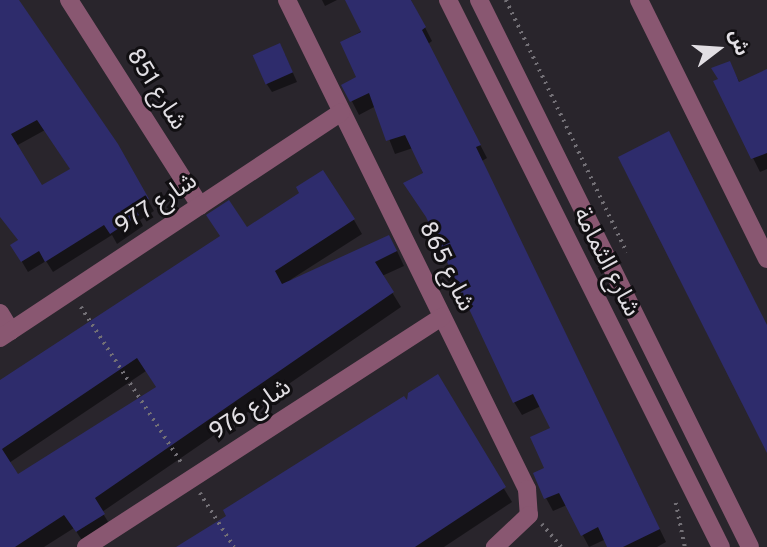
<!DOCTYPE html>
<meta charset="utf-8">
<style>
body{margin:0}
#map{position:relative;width:767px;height:547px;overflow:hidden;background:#29252c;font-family:Overpass,"Noto Sans Arabic",sans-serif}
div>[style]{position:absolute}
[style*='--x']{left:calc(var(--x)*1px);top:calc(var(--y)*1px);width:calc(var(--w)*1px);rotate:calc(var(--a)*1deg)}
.shadow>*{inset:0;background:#0007}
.building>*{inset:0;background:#2e2c6c;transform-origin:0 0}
.path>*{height:3.5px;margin-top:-1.75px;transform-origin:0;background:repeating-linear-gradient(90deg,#737076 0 2px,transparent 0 7px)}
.minor>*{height:18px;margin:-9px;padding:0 9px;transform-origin:9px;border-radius:9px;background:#895771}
span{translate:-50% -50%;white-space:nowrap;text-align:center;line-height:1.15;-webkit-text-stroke:6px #110f12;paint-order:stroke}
.street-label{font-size:24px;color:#e2dfe4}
.north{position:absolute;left:683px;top:14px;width:70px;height:70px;-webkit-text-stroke:5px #110f12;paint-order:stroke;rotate:73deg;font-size:19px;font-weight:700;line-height:28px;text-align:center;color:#e2dfe4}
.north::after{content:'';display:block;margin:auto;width:24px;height:32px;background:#e2dfe4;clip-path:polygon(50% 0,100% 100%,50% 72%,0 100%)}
</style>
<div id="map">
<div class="shadow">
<div style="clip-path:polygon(evenodd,0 0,9px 0,116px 145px,154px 211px,140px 220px,143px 226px,117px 244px,112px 235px,53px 272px,46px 261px,28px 272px,12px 245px,19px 241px,0 215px,0 0,45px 130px,71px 170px,42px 188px,16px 146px,45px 130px)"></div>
<div style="clip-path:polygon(322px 0,337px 0,325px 6px)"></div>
<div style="clip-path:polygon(347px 0,411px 0,432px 41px,428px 44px,487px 158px,482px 161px,666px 542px,657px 547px,609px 547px,606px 539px,589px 547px,567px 505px,553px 511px,546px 498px,552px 429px,541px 406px,522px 415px,514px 402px,413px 148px,395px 154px,376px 106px,359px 115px,344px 86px,358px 78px,342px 43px,363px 30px)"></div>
<div style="clip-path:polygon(285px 55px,297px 82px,272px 92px,266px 83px)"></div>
<div style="clip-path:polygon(729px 63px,740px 83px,767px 71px,767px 169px,760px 172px,753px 158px)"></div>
<div style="clip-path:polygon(evenodd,354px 220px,362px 234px,290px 280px,397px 251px,404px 266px,382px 276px,401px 307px,102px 512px,112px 528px,85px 545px,74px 528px,44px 547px,0 547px,0 382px,246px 229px,354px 220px,146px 371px,157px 388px,18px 477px,9px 463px,146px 371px)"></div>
<div style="clip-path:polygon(437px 377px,512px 502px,444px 547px,253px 547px)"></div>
</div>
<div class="building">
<div style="clip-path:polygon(evenodd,0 0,19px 0,118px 144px,149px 199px,135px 209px,139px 215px,110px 234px,104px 225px,45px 262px,39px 251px,21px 262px,10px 245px,18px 240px,0 217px,0 0,37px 120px,70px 169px,42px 185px,11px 134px,37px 120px)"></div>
<div style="clip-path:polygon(345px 0,411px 0,426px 27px,422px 30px,481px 145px,476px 147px,660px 529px,623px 547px,607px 547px,598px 527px,581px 536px,559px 493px,544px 499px,533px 473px,544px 468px,530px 437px,550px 428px,533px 394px,513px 403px,426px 217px,403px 183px,423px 173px,405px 135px,386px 141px,369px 93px,350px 102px,341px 85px,356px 77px,340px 42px,361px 32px)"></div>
<div style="left:280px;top:43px;width:32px;height:30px;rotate:66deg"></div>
<div style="clip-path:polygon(730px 61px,739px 82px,767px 69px,767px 153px,751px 159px,713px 81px,718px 79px,711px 68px)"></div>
<div style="clip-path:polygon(669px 131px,767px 325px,767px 453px,618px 157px)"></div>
<div style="clip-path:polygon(evenodd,323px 170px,355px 219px,275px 271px,282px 284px,389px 235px,397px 251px,375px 262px,394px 292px,95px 498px,105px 514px,76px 532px,64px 515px,15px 547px,0 547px,0 380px,220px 236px,206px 215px,229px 200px,247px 227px,299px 193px,296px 187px,323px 170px,137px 358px,156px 387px,18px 474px,2px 449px,137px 358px)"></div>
<div style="clip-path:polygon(438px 374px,506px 487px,415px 547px,176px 547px,226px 516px,223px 510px,404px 396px,407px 400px,408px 393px)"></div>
</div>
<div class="path">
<div style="--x:506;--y:0;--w:280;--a:64.4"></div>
<div style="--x:81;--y:307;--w:188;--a:57.2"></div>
<div style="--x:200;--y:493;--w:64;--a:57.8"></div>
<div style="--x:676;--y:503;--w:45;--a:78.4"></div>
<div style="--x:542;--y:524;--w:30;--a:50"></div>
</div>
<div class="minor">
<div style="--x:69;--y:0;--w:244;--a:57.5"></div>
<div style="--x:287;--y:0;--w:545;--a:63.86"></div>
<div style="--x:527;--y:489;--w:26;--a:86"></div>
<div style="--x:529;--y:515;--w:47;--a:136.7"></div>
<div style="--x:448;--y:0;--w:611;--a:63.48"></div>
<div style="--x:479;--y:0;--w:610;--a:63.64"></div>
<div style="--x:639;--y:0;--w:289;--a:63.7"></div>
<div style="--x:0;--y:313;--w:21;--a:59"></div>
<div style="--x:0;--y:338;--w:409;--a:-33.5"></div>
<div style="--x:86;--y:547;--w:424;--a:-32.9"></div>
</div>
<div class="street-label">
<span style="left:155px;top:90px;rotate:58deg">شارع 851</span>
<span style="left:157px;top:205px;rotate:-33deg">شارع 977</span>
<span style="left:605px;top:263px;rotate:63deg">شارع الثمامة</span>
<span style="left:445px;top:267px;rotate:64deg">شارع 865</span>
<span style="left:251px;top:411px;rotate:-33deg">شارع 976</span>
</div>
<div class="north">ش</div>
</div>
